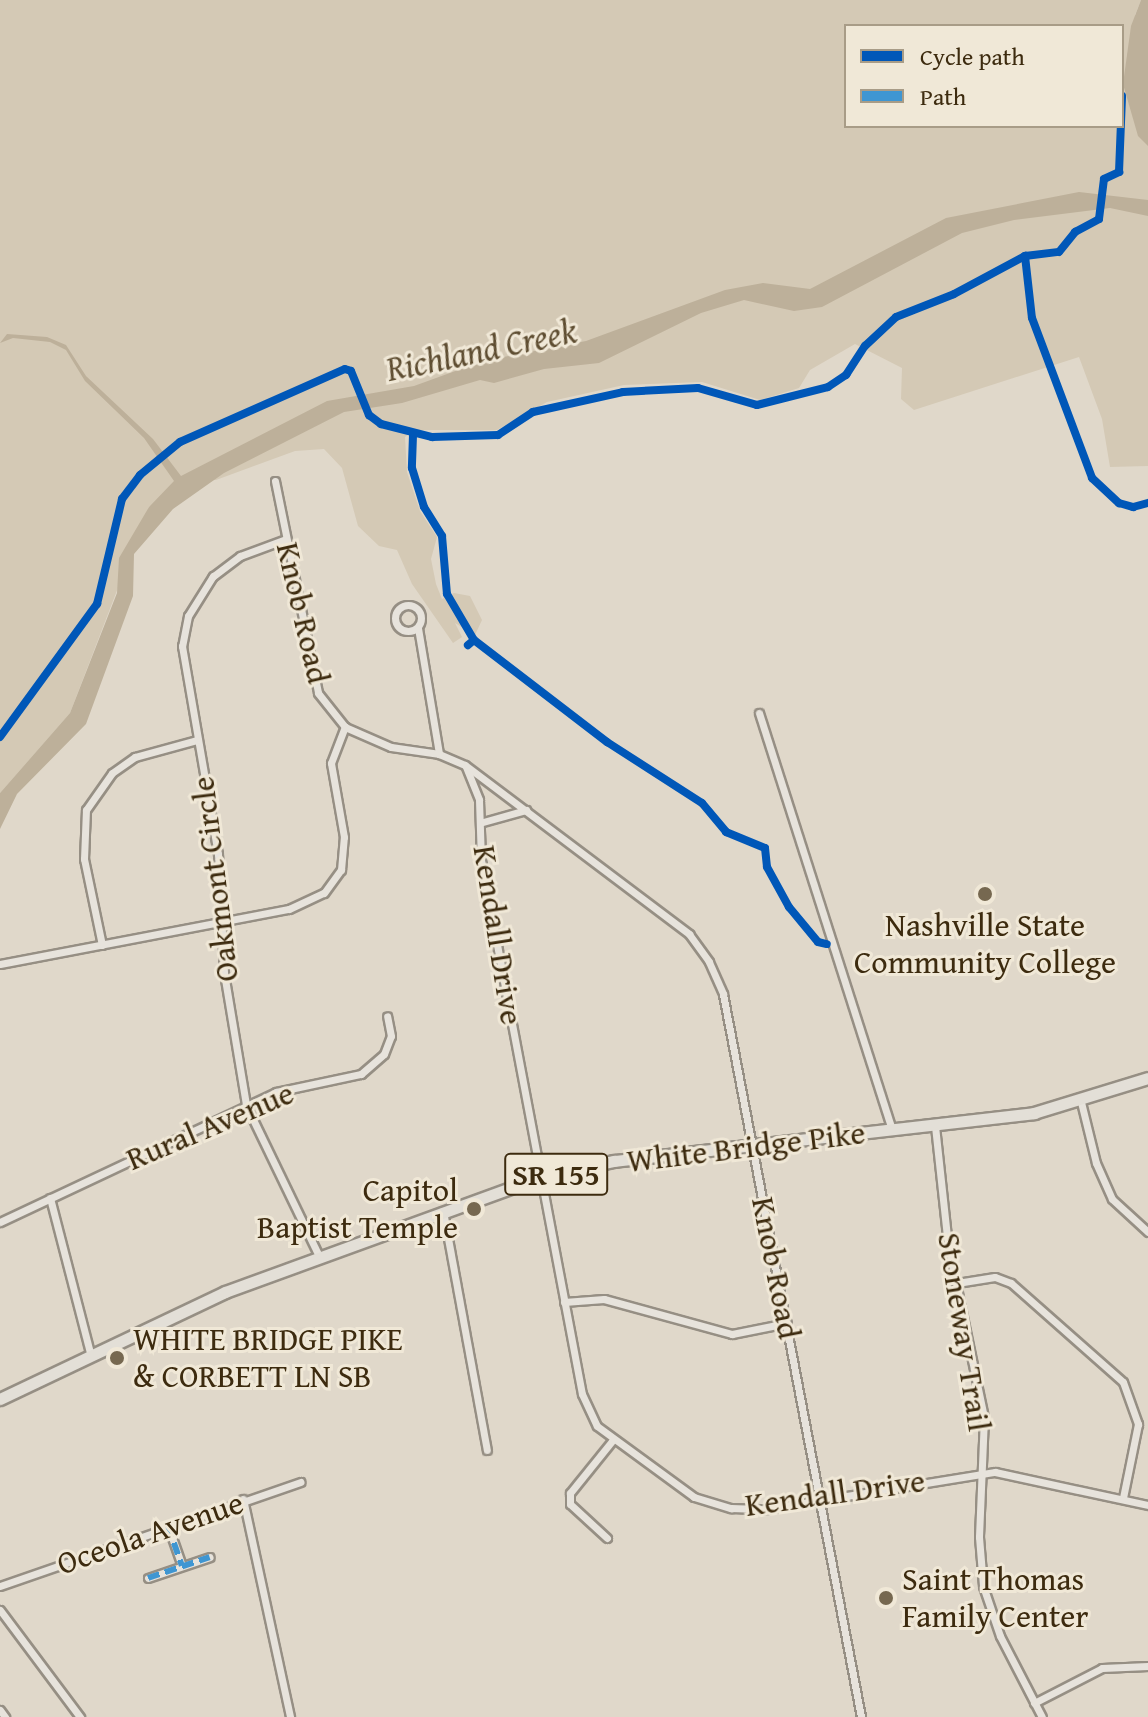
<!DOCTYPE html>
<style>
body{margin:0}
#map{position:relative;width:1148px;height:1717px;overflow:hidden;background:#e0d8ca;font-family:"Gentium Book Plus",serif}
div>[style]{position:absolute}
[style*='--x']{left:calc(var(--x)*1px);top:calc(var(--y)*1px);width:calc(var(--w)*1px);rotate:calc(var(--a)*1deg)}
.green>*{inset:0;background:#d4c9b5}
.water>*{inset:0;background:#bdb09a}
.roads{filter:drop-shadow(2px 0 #968f84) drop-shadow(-2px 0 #968f84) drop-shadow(0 2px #968f84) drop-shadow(0 -2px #968f84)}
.street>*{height:7px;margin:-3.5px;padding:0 3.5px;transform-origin:3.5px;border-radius:3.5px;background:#e7e3dc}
.street>.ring{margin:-3.5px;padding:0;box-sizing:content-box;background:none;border:7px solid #e7e3dc;border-radius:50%}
.primary>*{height:11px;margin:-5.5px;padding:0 5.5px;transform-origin:5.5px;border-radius:5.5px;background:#e3dfd7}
.quiet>*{height:6px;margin-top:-3px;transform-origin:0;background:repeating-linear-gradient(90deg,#3f96d2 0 12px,transparent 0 18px)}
.cycleway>*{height:8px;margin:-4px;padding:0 4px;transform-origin:4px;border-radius:4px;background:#0057b8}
.dots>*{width:22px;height:22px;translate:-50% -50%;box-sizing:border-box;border:4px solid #f0e8d7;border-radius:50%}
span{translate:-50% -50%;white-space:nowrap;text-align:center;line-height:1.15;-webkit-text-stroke:6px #f0e8d7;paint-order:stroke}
.shield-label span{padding:2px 6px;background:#f0e8d7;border:2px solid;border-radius:6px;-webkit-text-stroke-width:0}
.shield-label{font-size:30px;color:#3d2b0f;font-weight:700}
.street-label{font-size:32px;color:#3d2b0f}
.poi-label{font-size:32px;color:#3d2b0f}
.right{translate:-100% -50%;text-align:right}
.left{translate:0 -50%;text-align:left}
.water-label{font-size:34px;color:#5f4e32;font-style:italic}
.legend{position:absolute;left:844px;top:24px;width:280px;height:104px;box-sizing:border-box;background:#f0e8d7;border:2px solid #a89c87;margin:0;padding:10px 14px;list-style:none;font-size:24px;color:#3d2b0f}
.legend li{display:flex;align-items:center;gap:16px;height:40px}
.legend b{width:40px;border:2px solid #a89c87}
</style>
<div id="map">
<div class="green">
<div style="clip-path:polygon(evenodd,0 0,1141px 0,1135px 15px,1148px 23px,1148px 466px,1110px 467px,1102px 419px,1079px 357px,914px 410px,901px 399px,902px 368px,855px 344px,810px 370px,799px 388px,760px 400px,702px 382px,624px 385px,547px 402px,497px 430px,414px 430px,405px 437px,407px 472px,420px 511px,437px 537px,431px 559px,436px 584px,442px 599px,454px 593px,470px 596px,482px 620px,475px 635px,455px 623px,462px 637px,453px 643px,412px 584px,397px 550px,379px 546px,358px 526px,342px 468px,324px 449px,295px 451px,216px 480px,182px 481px,149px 507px,70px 713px,0 793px,0 0,846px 26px,1122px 26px,1122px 126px,846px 126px,846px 26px)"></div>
</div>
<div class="water">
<div style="clip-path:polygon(1141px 0,1148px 0,1148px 146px,1138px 136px,1123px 84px,1131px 26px)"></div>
<div style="clip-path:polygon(1079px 192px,1148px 200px,1148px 216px,1110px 208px,1014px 220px,962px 233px,822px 307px,794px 311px,744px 300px,701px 313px,599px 363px,544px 369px,494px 383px,480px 380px,402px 403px,344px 412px,224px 473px,173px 509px,134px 554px,133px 596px,86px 724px,17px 794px,0 829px,0 793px,70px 713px,117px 593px,119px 558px,149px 507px,174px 481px,144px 438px,85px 381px,66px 350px,50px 342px,13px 338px,0 343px,7px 334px,47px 337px,66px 345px,86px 376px,153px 439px,181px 476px,327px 401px,414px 386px,483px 361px,586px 341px,725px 290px,763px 283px,810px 289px,946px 218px)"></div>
</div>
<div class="roads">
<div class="street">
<div style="--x:275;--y:481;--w:216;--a:78.5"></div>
<div style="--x:318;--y:693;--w:43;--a:51.5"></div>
<div style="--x:345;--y:727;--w:50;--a:23.5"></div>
<div style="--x:391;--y:747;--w:49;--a:8.3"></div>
<div style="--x:439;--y:754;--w:28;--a:23"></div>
<div style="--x:465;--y:765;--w:281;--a:37"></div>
<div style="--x:689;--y:934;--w:34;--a:54"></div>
<div style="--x:709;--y:962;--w:35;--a:66"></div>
<div style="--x:723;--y:994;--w:736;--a:79.19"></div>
<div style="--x:286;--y:539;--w:49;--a:159.7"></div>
<div style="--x:240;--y:556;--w:34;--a:143"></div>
<div style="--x:213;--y:576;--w:47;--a:122"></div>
<div style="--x:188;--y:616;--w:31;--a:101"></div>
<div style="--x:182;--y:646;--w:211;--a:80.2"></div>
<div style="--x:218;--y:854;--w:119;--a:87.1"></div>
<div style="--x:224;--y:973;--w:134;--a:80.5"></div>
<div style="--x:246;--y:1105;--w:168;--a:64.2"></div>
<div class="ring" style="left:395px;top:605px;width:19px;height:19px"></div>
<div style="--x:418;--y:628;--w:128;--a:80.5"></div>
<div style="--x:759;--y:713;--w:438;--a:72.3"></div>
<div style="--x:466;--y:767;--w:35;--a:68"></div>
<div style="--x:479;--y:800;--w:60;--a:88.1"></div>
<div style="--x:481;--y:860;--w:543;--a:79.29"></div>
<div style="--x:582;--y:1394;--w:35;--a:65"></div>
<div style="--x:597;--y:1426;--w:120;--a:36.2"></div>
<div style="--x:694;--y:1497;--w:39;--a:17"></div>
<div style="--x:731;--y:1508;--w:35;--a:2"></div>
<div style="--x:766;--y:1509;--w:232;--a:-9.2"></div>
<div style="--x:995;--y:1472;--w:157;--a:12.2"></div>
<div style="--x:483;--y:822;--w:45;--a:-15.6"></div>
<div style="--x:102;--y:945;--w:88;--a:-101.8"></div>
<div style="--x:84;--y:859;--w:49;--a:-87.7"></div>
<div style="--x:86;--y:810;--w:45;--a:-54.9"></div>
<div style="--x:112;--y:773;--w:28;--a:-35"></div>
<div style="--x:135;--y:757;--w:64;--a:-15.3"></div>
<div style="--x:0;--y:964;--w:294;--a:-10.8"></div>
<div style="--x:289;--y:909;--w:38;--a:-25"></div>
<div style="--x:324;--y:893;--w:29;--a:-54"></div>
<div style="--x:341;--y:870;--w:33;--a:-85"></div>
<div style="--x:344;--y:837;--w:75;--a:-100"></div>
<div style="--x:331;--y:763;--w:39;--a:-69"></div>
<div style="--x:1081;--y:1102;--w:63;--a:76.2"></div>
<div style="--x:1096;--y:1163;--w:39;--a:66"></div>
<div style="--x:1112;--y:1199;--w:49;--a:42.5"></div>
<div style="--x:935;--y:1126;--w:120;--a:83.8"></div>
<div style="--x:948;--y:1245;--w:176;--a:78.2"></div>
<div style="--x:984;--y:1417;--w:120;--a:92.4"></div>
<div style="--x:979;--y:1537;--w:49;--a:85.3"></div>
<div style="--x:983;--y:1586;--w:53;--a:71.2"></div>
<div style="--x:1000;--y:1636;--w:91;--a:62.6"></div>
<div style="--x:50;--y:1198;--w:164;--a:75.5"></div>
<div style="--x:443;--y:1211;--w:243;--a:79.6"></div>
<div style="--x:0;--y:1222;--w:305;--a:-25.2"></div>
<div style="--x:276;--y:1092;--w:87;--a:-12"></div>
<div style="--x:361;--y:1074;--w:30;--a:-41"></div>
<div style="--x:384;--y:1054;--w:19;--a:-69"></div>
<div style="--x:391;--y:1036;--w:20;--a:-101"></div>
<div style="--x:957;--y:1283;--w:38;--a:-9"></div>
<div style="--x:995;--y:1277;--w:17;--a:21"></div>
<div style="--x:1011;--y:1283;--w:149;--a:41.5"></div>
<div style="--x:1123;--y:1382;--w:45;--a:70.3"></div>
<div style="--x:1138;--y:1424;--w:76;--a:101.5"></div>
<div style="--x:564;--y:1302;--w:40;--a:-4.3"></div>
<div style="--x:604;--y:1299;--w:133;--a:15.3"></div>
<div style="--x:732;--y:1334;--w:56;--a:-11.3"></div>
<div style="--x:243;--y:1499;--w:223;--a:77.8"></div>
<div style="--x:168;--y:1526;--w:42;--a:70.7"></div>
<div style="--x:607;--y:1538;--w:50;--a:-137.4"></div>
<div style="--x:570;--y:1504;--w:11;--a:-90"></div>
<div style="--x:570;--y:1493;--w:67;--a:-51.1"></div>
<div style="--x:148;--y:1578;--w:65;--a:-18.7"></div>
<div style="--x:0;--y:1586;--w:318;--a:-19.1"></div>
<div style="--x:0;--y:1610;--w:134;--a:53.2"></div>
<div style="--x:1034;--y:1703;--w:76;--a:-27.2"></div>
<div style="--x:1102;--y:1668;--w:46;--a:-2.5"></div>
<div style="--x:0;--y:1710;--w:9;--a:54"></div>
</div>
<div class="primary">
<div style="--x:0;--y:1399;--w:249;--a:-25.4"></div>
<div style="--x:225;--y:1292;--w:336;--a:-20"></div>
<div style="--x:541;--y:1177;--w:75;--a:-12.4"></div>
<div style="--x:614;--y:1161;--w:423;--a:-6.5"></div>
<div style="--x:1034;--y:1113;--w:119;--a:-17.1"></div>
</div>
</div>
<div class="quiet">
<div style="--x:168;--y:1526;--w:42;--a:70.7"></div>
<div style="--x:148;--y:1578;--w:65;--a:-18.7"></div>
</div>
<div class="cycleway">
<div style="--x:1025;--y:256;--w:62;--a:83.6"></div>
<div style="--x:1032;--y:318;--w:171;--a:69.4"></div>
<div style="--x:1092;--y:478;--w:37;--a:43"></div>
<div style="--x:1119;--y:503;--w:15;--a:16"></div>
<div style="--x:1133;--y:507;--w:16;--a:-15"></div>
<div style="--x:413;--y:435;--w:33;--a:92"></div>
<div style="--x:412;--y:468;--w:41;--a:72.9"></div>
<div style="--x:424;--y:507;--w:34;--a:58"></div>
<div style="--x:442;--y:536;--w:58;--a:85.1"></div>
<div style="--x:447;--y:594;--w:53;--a:59.6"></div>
<div style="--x:474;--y:640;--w:8;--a:140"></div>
<div style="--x:474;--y:640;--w:168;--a:37.5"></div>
<div style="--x:607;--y:742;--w:113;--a:32.7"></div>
<div style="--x:702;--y:803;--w:38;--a:50"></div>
<div style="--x:726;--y:832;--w:42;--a:22.3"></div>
<div style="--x:765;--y:848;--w:19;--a:84"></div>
<div style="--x:767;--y:867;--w:46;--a:61.2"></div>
<div style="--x:789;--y:907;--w:45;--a:50.4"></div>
<div style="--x:818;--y:942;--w:9;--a:13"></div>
<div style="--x:0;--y:737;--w:165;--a:-53.9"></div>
<div style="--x:97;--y:604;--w:108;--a:-76.6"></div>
<div style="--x:122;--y:499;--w:30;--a:-53"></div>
<div style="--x:140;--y:475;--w:52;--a:-39.5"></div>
<div style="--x:180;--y:442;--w:180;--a:-23.9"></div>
<div style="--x:345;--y:369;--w:6;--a:18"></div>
<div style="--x:351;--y:371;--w:48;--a:67.8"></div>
<div style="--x:369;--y:415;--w:15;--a:37"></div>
<div style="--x:381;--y:424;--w:53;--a:14.3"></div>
<div style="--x:432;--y:437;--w:66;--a:-1.7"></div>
<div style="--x:498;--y:435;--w:42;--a:-33.3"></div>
<div style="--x:533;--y:412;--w:92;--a:-12.5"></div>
<div style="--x:623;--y:392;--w:75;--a:-3.1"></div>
<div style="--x:698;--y:388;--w:61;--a:16.1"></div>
<div style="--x:757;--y:405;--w:73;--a:-14.2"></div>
<div style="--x:828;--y:387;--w:22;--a:-34"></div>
<div style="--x:846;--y:375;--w:35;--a:-57"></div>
<div style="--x:865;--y:346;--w:42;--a:-43.1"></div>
<div style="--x:896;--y:317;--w:62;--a:-21.6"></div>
<div style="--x:954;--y:294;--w:81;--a:-28.2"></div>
<div style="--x:1025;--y:256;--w:34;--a:-7"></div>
<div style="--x:1059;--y:252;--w:26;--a:-51"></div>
<div style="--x:1075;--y:232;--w:27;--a:-28"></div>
<div style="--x:1099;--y:219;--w:40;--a:-82.9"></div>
<div style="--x:1104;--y:179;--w:17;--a:-25"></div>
<div style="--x:1119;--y:172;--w:76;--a:-87.7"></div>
</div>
<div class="dots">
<div style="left:985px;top:894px;background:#766850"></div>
<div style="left:474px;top:1209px;background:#766850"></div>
<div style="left:117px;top:1358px;background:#766850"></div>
<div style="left:886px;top:1598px;background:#766850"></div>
</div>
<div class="shield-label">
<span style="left:556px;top:1174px">SR 155</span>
</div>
<div class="street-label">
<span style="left:303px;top:613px;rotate:77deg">Knob Road</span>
<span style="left:215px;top:879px;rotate:-97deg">Oakmont Circle</span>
<span style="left:498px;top:935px;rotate:81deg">Kendall Drive</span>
<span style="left:210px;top:1126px;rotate:-23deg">Rural Avenue</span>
<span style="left:746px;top:1147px;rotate:-7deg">White Bridge Pike</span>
<span style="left:776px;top:1268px;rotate:79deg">Knob Road</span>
<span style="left:964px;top:1332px;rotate:81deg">Stoneway Trail</span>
<span style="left:835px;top:1493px;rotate:-8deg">Kendall Drive</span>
<span style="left:150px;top:1533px;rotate:-19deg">Oceola Avenue</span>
</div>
<div class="poi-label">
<span style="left:985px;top:944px">Nashville State<br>Community College</span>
<span class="right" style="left:458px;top:1209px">Capitol<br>Baptist Temple</span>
<span class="left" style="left:133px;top:1358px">WHITE BRIDGE PIKE<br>&amp; CORBETT LN SB</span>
<span class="left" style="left:902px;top:1598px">Saint Thomas<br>Family Center</span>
</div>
<div class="water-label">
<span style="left:481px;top:349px;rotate:-12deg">Richland Creek</span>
</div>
<ul class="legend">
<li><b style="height:10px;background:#0057b8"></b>Cycle path</li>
<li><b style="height:10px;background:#3f96d2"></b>Path</li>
</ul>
</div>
